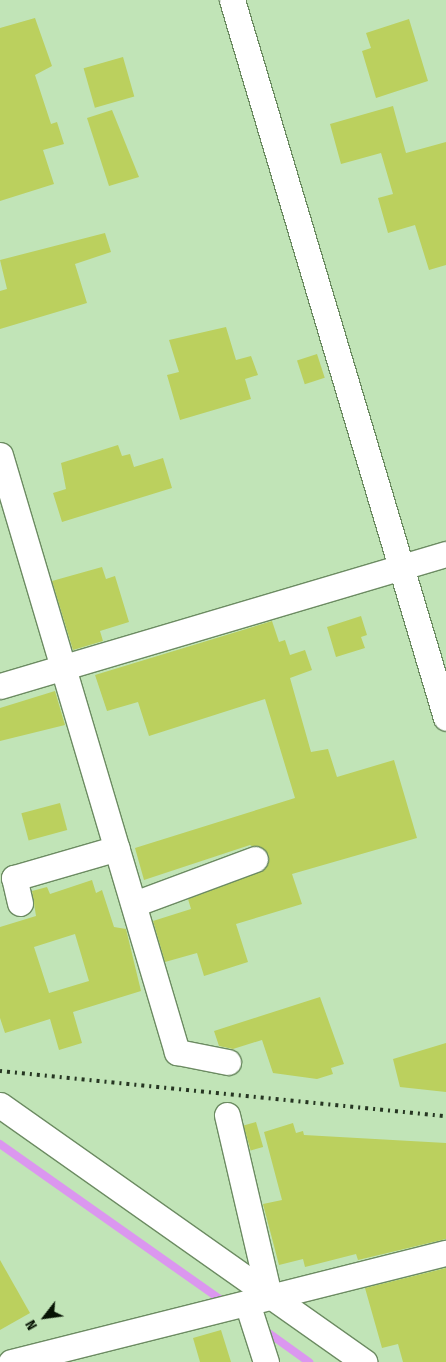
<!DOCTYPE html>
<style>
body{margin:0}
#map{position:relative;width:446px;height:1362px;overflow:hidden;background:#c1e4b7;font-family:"Fira Sans Condensed",sans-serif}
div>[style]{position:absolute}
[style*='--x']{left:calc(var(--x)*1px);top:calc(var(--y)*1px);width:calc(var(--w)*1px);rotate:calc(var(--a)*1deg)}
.stream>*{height:8px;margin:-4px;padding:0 4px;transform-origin:4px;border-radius:4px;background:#db97ef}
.building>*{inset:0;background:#bbd05e;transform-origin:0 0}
.roads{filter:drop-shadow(1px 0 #6c8b62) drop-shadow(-1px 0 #6c8b62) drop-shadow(0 1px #6c8b62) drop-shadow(0 -1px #6c8b62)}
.minor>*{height:25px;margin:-12.5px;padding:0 12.5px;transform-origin:12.5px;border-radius:12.5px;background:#fff}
.rail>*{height:4px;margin-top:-2px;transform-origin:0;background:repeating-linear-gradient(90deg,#263622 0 2.5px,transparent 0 7.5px)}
span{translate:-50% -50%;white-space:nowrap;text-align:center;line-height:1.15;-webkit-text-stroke:5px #c1e4b7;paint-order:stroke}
.north{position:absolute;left:20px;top:1292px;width:50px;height:50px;-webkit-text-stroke:4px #c1e4b7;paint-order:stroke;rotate:240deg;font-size:14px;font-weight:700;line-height:20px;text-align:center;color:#071304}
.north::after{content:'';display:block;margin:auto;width:18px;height:22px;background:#071304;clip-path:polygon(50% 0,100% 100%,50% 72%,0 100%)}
</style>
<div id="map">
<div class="stream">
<div style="--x:0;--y:1144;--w:276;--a:35.2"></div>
<div style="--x:263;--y:1329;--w:57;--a:35.7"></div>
</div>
<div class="building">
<div style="clip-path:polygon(35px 18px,52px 66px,35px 75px,51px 124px,57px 122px,64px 144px,43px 150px,54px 184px,0 201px,0 28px)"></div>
<div style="clip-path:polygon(409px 19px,428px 81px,376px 98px,362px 51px,371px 48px,366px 33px)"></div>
<div style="left:123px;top:57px;width:41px;height:41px;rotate:74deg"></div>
<div style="clip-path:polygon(393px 106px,406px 153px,446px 142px,446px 265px,429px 270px,415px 225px,388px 233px,378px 198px,393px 194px,381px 153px,341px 164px,330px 124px)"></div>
<div style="clip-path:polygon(112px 110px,139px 177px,109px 186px,87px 118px)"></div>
<div style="clip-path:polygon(105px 233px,111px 252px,75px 264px,87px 303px,0 329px,0 291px,7px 289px,0 260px)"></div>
<div style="clip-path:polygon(226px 327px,236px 360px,251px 356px,258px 375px,245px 379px,251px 399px,180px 420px,167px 375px,179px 372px,169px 340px)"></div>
<div style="left:317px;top:354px;width:25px;height:21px;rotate:72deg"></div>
<div style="clip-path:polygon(118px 445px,122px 456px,130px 454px,134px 467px,163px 458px,172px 488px,62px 522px,53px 493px,66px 489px,61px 463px)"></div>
<div style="clip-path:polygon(102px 567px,106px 579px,115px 576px,129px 622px,100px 631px,103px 641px,73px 650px,52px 581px)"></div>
<div style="clip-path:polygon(361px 616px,367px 635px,361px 637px,365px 648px,336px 657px,327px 627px)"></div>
<div style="clip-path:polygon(272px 621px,279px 642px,285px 640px,290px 655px,305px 650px,312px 670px,290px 678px,311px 752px,328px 749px,337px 777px,394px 760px,417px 838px,292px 874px,302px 904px,236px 924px,248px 962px,204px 976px,197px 953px,165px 962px,153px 921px,191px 909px,188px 899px,260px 872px,269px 862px,268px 854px,250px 845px,144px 880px,135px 848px,295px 798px,265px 699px,149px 736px,138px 702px,107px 711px,95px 675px)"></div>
<div style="clip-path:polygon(55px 691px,65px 725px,0 741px,0 708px)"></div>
<div style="left:60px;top:803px;width:28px;height:40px;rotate:75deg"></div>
<div style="clip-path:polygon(evenodd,92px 880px,96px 893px,102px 890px,114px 927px,126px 929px,141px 991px,73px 1012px,82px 1043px,59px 1050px,50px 1019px,5px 1033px,0 1018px,0 927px,36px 916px,32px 891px,47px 887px,50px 894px,92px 880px,75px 934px,89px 981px,49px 993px,34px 947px,75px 934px)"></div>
<div style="clip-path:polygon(320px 997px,344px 1064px,331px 1068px,333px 1074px,317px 1079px,273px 1073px,262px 1040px,233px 1049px,219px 1046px,214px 1031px)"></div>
<div style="clip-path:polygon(446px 1043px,446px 1092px,400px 1087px,393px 1059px)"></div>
<div style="left:256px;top:1122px;width:26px;height:13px;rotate:74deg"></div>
<div style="clip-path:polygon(293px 1123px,296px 1133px,303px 1131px,304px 1135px,446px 1143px,446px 1239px,358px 1260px,356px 1254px,305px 1267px,303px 1259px,279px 1265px,263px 1204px,282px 1200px,264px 1132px)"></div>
<div style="clip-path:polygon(0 1260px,30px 1313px,0 1330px)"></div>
<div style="clip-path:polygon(446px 1268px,446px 1362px,403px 1362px,398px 1344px,382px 1348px,365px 1288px)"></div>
<div style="clip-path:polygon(221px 1330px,231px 1362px,200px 1362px,193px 1338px)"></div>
</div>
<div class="roads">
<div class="minor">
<div style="--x:232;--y:0;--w:749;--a:73.4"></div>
<div style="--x:0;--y:455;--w:623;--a:73.49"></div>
<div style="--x:177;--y:1052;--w:52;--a:11.1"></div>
<div style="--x:0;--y:686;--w:465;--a:-16.5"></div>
<div style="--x:20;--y:903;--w:26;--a:-103"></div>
<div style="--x:14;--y:878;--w:107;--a:-16.2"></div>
<div style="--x:134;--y:904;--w:129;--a:-20.4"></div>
<div style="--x:0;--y:1105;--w:446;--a:35.2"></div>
<div style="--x:227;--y:1115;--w:185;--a:76.9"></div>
<div style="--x:248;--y:1306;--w:59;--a:72.2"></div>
<div style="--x:11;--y:1362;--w:448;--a:-14.1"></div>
</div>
</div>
<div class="rail">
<div style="--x:0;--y:1071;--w:448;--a:5.8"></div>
</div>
<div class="north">N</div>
</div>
